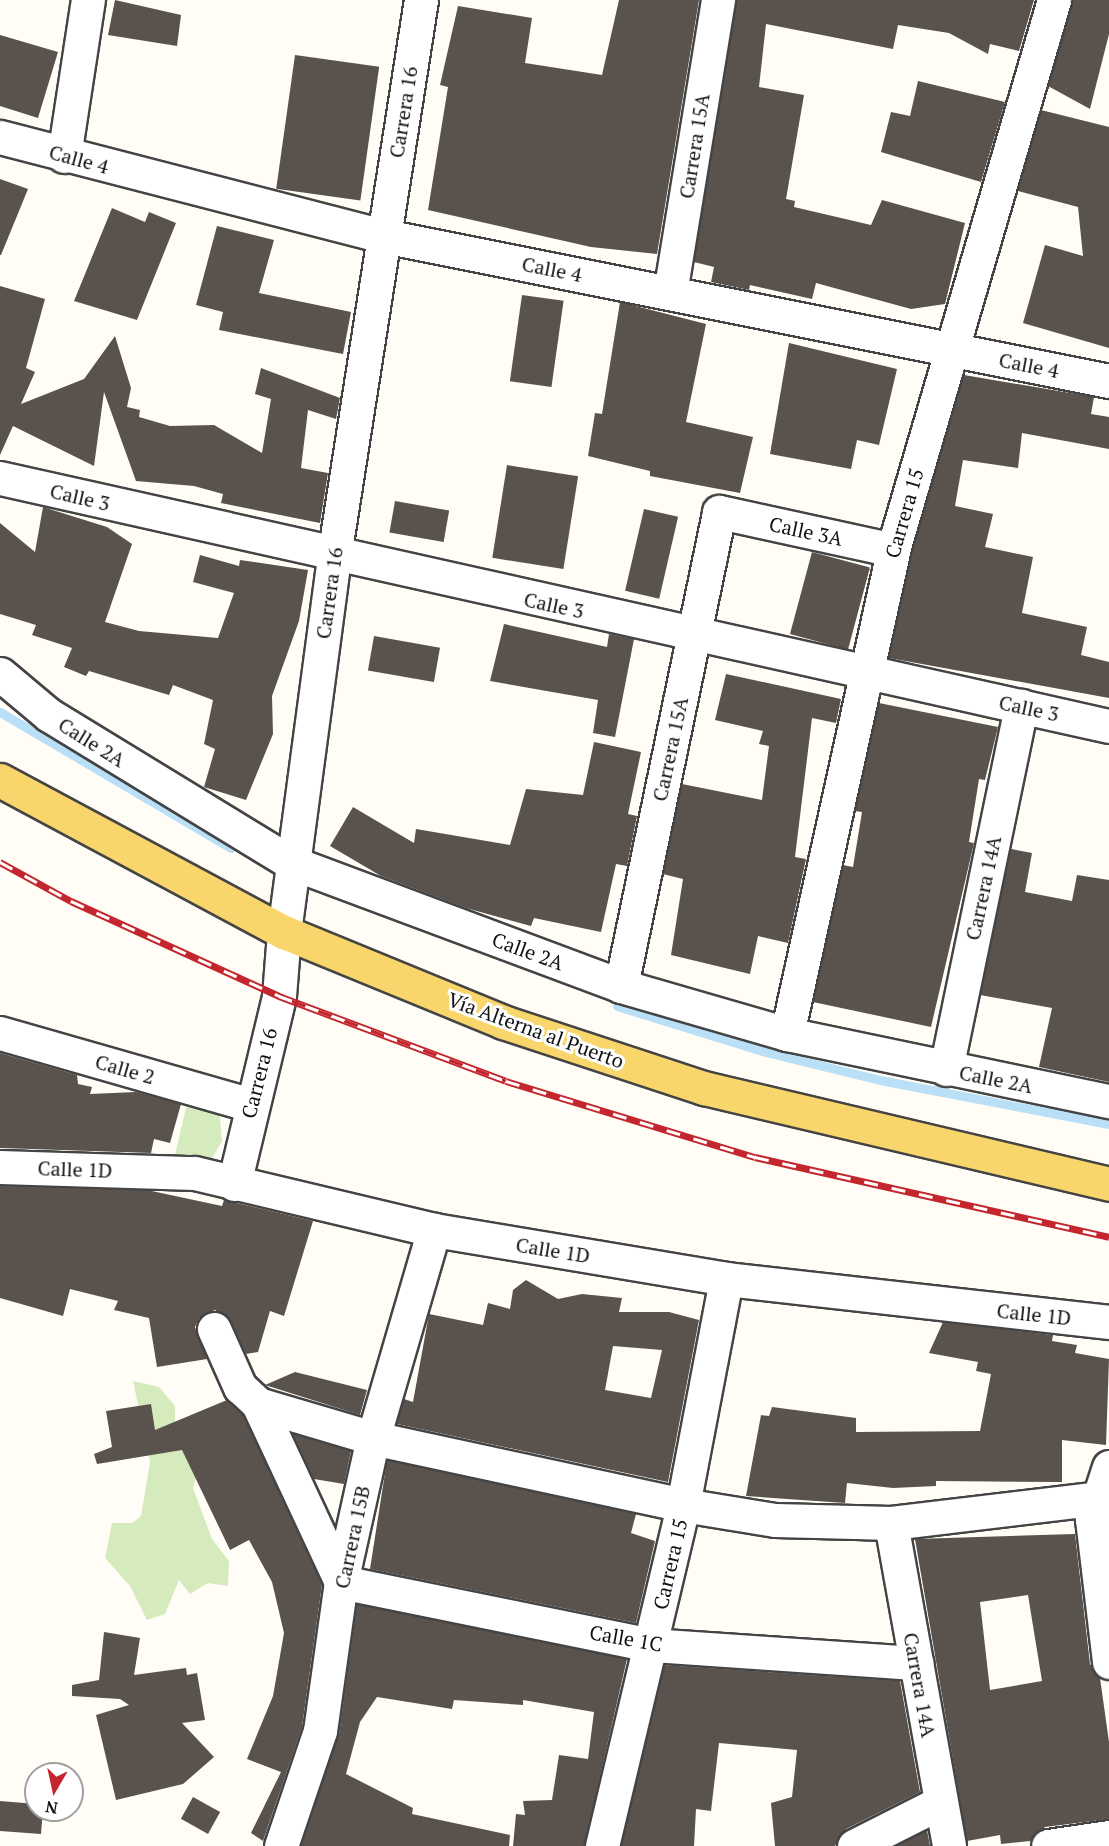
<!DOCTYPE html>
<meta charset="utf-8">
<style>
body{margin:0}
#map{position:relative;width:1109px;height:1846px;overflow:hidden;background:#fffdf5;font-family:"PT Serif",serif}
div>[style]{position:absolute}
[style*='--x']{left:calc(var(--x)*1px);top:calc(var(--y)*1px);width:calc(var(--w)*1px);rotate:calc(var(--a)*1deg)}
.green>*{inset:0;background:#d5ebbd}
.stream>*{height:9px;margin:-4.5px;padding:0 4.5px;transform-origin:4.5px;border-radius:4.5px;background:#b9e0f7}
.building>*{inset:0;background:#5a524d;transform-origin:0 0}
.roads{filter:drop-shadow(2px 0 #444) drop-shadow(-2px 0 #444) drop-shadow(0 2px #444) drop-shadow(0 -2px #444)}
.minor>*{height:33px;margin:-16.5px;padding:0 16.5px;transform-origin:16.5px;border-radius:16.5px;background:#fff}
.tertiary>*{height:33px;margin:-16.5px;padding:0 16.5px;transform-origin:16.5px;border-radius:16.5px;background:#fff}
.primary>*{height:33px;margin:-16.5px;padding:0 16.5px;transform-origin:16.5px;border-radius:16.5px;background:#f9d66b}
.rail>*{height:7px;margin-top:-3.5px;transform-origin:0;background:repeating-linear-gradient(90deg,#fff 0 14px,#c4262e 0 28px);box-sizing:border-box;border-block:2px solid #c4262e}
span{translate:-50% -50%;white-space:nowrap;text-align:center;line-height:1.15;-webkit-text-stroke:6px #fff;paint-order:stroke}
.street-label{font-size:20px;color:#111}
.north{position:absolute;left:24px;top:1762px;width:60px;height:60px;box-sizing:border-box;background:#fff;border:2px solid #a0a0a0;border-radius:50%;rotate:189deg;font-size:16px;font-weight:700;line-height:24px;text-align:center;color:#111}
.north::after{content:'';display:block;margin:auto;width:21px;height:27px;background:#c4262e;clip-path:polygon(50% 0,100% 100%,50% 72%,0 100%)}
</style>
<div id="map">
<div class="green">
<div style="clip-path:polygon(189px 1095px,213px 1100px,220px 1118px,222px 1141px,208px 1165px,174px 1159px)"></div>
<div style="clip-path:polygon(133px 1381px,159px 1387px,175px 1406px,175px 1426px,202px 1458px,193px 1488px,212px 1539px,229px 1561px,228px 1586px,208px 1583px,190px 1594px,179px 1580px,165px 1614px,147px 1620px,130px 1586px,105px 1558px,112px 1523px,132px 1523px,141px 1516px,150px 1462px)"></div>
</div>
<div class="stream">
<div style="--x:0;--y:712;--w:268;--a:30.5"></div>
<div style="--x:617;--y:1006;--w:152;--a:17.2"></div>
<div style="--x:762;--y:1051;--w:122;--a:13.8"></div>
<div style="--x:880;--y:1080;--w:233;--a:10.9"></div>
</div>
<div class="building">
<div style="clip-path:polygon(115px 0,181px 15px,177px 46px,108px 35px)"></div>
<div style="clip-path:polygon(619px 0,699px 0,657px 254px,591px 247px,428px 210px,448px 87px,440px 85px,458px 6px,532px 18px,525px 63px,602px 75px)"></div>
<div style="clip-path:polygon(736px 0,1034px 0,1019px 51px,990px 44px,988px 54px,949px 33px,898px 25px,893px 49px,766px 24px,759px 87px,804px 95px,786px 199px,795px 201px,794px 207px,871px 225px,882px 200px,965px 223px,945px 304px,911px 309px,816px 283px,812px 299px,750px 285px,749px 290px,711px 282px,714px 267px,694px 262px)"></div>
<div style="clip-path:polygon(1072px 0,1109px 0,1109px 34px,1090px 109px,1048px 86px)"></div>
<div style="clip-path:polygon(0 35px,58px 52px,38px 118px,0 106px)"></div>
<div style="left:295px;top:55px;width:85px;height:135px;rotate:8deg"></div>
<div style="clip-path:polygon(918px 81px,1005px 102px,981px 182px,881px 152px,891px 112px,910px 116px)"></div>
<div style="clip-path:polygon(1041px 110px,1109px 127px,1109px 348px,1023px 323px,1045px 245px,1083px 256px,1078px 207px,1018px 191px)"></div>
<div style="clip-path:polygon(0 179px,28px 189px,1px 255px,0 255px)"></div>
<div style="clip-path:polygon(112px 208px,145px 222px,149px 212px,176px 223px,137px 320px,74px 301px)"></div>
<div style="clip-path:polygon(217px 226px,274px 240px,259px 293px,351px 312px,343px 354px,219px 330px,223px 312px,196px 305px)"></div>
<div style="clip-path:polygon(0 286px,45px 299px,26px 368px,35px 372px,21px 404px,84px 379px,115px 336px,131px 388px,127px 407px,140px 410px,139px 417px,170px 426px,214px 425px,262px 453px,271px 399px,255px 394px,261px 368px,340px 398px,336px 419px,308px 410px,301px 468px,328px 473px,320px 523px,221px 503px,223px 494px,194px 486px,136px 481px,104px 392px,94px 466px,13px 426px,0 455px)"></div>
<div style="left:522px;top:295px;width:42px;height:87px;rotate:8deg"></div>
<div style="clip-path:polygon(620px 302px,706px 324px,686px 422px,753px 437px,740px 493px,650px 476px,650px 471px,588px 456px,595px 413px,602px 414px)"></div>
<div style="clip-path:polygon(789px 343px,897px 369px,879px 445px,857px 440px,851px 469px,770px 454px)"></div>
<div style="clip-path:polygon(964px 375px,1094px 397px,1091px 414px,1109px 417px,1109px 449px,1022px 433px,1018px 468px,963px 460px,955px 506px,993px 514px,985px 547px,1033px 557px,1022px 613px,1087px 627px,1081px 655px,1109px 662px,1109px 698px,889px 658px,911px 555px)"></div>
<div style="left:507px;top:465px;width:72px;height:94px;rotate:9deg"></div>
<div style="left:395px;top:501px;width:55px;height:32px;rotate:10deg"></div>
<div style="clip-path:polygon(43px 507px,107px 527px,132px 544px,105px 622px,139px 631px,218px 638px,234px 593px,193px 582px,200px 555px,239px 566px,240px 560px,308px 570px,299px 621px,272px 696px,273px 734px,246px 800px,204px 787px,215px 749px,204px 744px,213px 700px,173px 685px,169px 695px,89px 671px,86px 676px,64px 667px,72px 648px,32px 635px,36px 625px,0 614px,0 523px,35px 552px)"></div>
<div style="left:644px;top:509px;width:35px;height:84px;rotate:13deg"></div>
<div style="left:812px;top:552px;width:60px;height:85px;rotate:15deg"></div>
<div style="clip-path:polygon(504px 624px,607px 647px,609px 634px,634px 639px,615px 737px,593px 733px,598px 700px,490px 681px)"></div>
<div style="left:374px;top:636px;width:67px;height:35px;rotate:10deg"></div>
<div style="clip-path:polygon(726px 674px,841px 699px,836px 723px,812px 718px,795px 857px,806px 859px,788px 943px,758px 936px,750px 974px,671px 955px,683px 879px,663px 874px,682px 784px,762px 800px,769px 746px,759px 744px,763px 731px,715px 720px)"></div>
<div style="clip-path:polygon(879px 703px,998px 727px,985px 780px,979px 779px,969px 842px,974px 843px,931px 1027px,813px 1002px,843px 865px,853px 867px,862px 812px,855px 811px)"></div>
<div style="clip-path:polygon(594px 742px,641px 752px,628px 814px,637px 816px,627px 866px,616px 864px,601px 932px,534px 918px,531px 926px,466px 908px,381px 876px,330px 846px,353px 807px,414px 843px,416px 829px,510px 845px,526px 789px,583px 795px)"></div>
<div style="clip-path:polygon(1011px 849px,1032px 853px,1025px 892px,1072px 901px,1077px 875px,1109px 880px,1109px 1082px,1039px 1067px,1052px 1008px,980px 995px)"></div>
<div style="clip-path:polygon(0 1053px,77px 1075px,78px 1084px,92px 1087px,90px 1094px,136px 1092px,181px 1104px,170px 1143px,154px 1139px,151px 1153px,0 1148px)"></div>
<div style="clip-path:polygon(0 1186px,147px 1190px,222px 1206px,224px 1200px,313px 1221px,284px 1316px,270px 1311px,258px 1352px,246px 1354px,231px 1321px,215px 1310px,199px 1318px,195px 1327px,207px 1359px,157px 1367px,149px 1318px,114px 1310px,118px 1301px,70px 1289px,63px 1316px,0 1298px)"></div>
<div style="clip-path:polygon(evenodd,526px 1280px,558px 1299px,582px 1294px,622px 1298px,619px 1312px,669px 1312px,699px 1320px,668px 1482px,397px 1424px,404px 1399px,413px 1402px,429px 1314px,483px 1325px,488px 1303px,510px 1309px,513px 1290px,526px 1280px,613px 1346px,662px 1350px,651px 1398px,605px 1390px,613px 1346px)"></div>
<div style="clip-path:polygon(943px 1322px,1053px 1335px,1052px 1341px,1077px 1345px,1075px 1353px,1109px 1359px,1106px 1445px,1062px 1440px,1062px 1482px,936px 1481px,936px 1486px,893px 1488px,847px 1483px,845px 1503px,746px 1496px,761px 1415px,769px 1416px,772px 1407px,856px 1418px,856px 1432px,980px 1431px,991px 1374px,976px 1371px,978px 1362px,929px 1353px)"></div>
<div style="clip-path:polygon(295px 1372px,367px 1390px,360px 1415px,265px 1385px)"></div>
<div style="clip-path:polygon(227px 1400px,243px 1415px,322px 1585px,302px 1727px,263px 1841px,251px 1833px,281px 1772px,247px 1759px,273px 1696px,284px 1633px,272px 1582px,249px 1540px,230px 1550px,182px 1450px,97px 1464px,94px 1454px,112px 1447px,106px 1411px,151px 1404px,155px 1430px)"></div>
<div style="clip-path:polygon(293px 1434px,351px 1451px,344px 1484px,314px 1479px)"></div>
<div style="clip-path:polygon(387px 1460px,636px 1514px,631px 1533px,655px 1541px,636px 1623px,370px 1569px)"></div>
<div style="clip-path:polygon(evenodd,1075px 1534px,1090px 1664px,1100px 1678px,1109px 1742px,1109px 1819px,1045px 1827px,1030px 1841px,1001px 1844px,1000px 1835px,967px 1841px,915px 1539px,1075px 1534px,1028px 1595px,1042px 1681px,990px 1690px,980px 1602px,1028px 1595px)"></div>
<div style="clip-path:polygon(357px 1604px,627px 1659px,584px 1846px,513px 1846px,516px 1814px,525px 1815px,523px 1801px,552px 1800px,559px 1755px,588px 1759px,594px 1712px,523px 1700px,523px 1705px,454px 1700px,452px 1709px,377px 1697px,360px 1722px,346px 1774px,413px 1808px,412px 1814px,510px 1835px,509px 1846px,301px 1846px,339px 1734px)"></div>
<div style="clip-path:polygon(104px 1632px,140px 1638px,134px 1675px,186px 1668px,187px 1675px,197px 1673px,205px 1720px,182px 1723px,214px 1757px,183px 1784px,116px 1800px,96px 1715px,129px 1705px,120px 1699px,72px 1696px,72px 1685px,99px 1680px)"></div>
<div style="clip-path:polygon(664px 1665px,900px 1681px,920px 1792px,846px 1829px,835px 1846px,775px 1846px,771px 1803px,792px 1797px,797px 1750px,719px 1743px,711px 1811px,696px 1809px,694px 1846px,621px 1846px)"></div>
<div style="left:193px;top:1797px;width:31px;height:25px;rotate:29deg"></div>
<div style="clip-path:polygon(0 1801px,36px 1804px,36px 1810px,43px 1810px,41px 1834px,0 1831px)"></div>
<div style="clip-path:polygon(927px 1830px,930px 1846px,896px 1846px)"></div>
</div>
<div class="roads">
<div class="minor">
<div style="--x:0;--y:137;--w:397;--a:14.5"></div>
<div style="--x:384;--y:236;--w:739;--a:11.31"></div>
<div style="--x:64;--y:156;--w:158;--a:-81.3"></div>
<div style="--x:670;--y:293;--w:297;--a:-80.7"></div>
<div style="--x:0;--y:478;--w:1136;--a:12.61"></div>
<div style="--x:0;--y:674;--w:64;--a:39.9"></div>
<div style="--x:49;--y:715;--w:282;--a:31.4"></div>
<div style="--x:290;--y:862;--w:353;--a:20.5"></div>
<div style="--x:621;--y:986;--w:173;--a:16.1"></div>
<div style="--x:787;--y:1034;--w:329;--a:11.8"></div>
<div style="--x:621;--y:986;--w:484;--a:-78.3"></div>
<div style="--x:719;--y:512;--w:178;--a:12.3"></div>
<div style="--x:0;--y:1033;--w:261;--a:16"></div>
<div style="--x:787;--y:1034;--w:495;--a:-77.6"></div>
<div style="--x:893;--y:550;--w:573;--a:-73.68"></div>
<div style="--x:946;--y:1069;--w:371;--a:-78.3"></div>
<div style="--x:0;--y:1167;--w:195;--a:1.8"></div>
<div style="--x:195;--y:1173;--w:246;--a:13.4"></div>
<div style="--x:434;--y:1230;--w:296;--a:9.5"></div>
<div style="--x:726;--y:1279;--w:385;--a:6.4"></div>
<div style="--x:234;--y:1184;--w:193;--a:-76.5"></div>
<div style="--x:279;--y:996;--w:64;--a:-85.5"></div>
<div style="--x:214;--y:1329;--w:64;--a:65.9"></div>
<div style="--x:240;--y:1387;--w:25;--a:43"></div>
<div style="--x:258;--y:1404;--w:120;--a:16.5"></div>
<div style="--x:373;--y:1438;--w:317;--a:12.2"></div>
<div style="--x:683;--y:1505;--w:93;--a:9.3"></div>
<div style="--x:775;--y:1520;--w:116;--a:1.5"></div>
<div style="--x:891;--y:1523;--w:220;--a:-6.8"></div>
<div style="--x:258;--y:1404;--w:196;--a:65"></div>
<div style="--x:341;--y:1582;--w:316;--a:11.5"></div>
<div style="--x:651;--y:1645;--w:266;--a:3.9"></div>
<div style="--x:1109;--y:1467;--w:55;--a:108.1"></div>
<div style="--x:1092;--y:1519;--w:144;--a:83.2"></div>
<div style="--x:891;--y:1523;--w:328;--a:79.8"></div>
<div style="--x:281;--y:1846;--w:121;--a:-71.3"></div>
<div style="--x:320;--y:1731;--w:150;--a:-82"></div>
<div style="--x:341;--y:1582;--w:148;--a:-77.5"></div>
<div style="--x:373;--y:1438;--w:217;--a:-73.7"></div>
<div style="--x:602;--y:1846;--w:350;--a:-76.6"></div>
<div style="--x:683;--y:1505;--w:230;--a:-79.2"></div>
<div style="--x:854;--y:1846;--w:97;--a:-26.8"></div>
<div style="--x:1048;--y:1846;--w:62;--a:-8.4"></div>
</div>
<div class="tertiary">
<div style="--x:284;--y:932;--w:379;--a:-82.4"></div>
<div style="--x:334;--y:556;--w:563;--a:-81.11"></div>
</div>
<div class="primary">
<div style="--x:0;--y:780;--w:322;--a:28.2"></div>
<div style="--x:284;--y:932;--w:237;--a:22.3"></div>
<div style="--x:503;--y:1022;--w:212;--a:18.2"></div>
<div style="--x:704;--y:1088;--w:416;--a:13.3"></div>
</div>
</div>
<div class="rail">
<div style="--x:0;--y:862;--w:81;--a:28.8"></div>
<div style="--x:71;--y:901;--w:229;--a:24.5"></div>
<div style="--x:279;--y:996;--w:242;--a:20.5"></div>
<div style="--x:506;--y:1081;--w:260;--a:17"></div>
<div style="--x:755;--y:1157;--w:363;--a:12.7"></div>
</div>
<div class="street-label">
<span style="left:403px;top:112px;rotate:-81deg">Carrera 16</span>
<span style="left:694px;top:146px;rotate:-81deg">Carrera 15A</span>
<span style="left:79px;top:159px;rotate:15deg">Calle 4</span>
<span style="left:552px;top:269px;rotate:11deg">Calle 4</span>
<span style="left:1029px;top:365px;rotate:11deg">Calle 4</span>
<span style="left:80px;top:497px;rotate:13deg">Calle 3</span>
<span style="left:904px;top:513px;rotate:-74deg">Carrera 15</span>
<span style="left:806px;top:531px;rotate:12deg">Calle 3A</span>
<span style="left:329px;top:593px;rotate:-82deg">Carrera 16</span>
<span style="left:554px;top:605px;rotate:12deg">Calle 3</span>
<span style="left:1029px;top:708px;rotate:12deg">Calle 3</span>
<span style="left:92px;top:742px;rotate:32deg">Calle 2A</span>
<span style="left:670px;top:749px;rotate:-78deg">Carrera 15A</span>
<span style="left:983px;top:888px;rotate:-78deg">Carrera 14A</span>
<span style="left:528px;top:951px;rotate:20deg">Calle 2A</span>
<span style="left:536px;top:1030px;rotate:20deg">Vía Alterna al Puerto</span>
<span style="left:125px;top:1069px;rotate:16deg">Calle 2</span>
<span style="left:259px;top:1073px;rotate:-76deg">Carrera 16</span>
<span style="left:996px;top:1079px;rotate:11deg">Calle 2A</span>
<span style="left:75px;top:1169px;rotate:2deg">Calle 1D</span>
<span style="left:553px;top:1250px;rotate:9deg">Calle 1D</span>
<span style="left:1034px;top:1314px;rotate:6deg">Calle 1D</span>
<span style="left:352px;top:1537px;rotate:-78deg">Carrera 15B</span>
<span style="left:670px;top:1564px;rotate:-77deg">Carrera 15</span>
<span style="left:626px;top:1638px;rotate:10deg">Calle 1C</span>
<span style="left:920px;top:1685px;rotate:80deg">Carrera 14A</span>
</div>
<div class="north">N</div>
</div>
